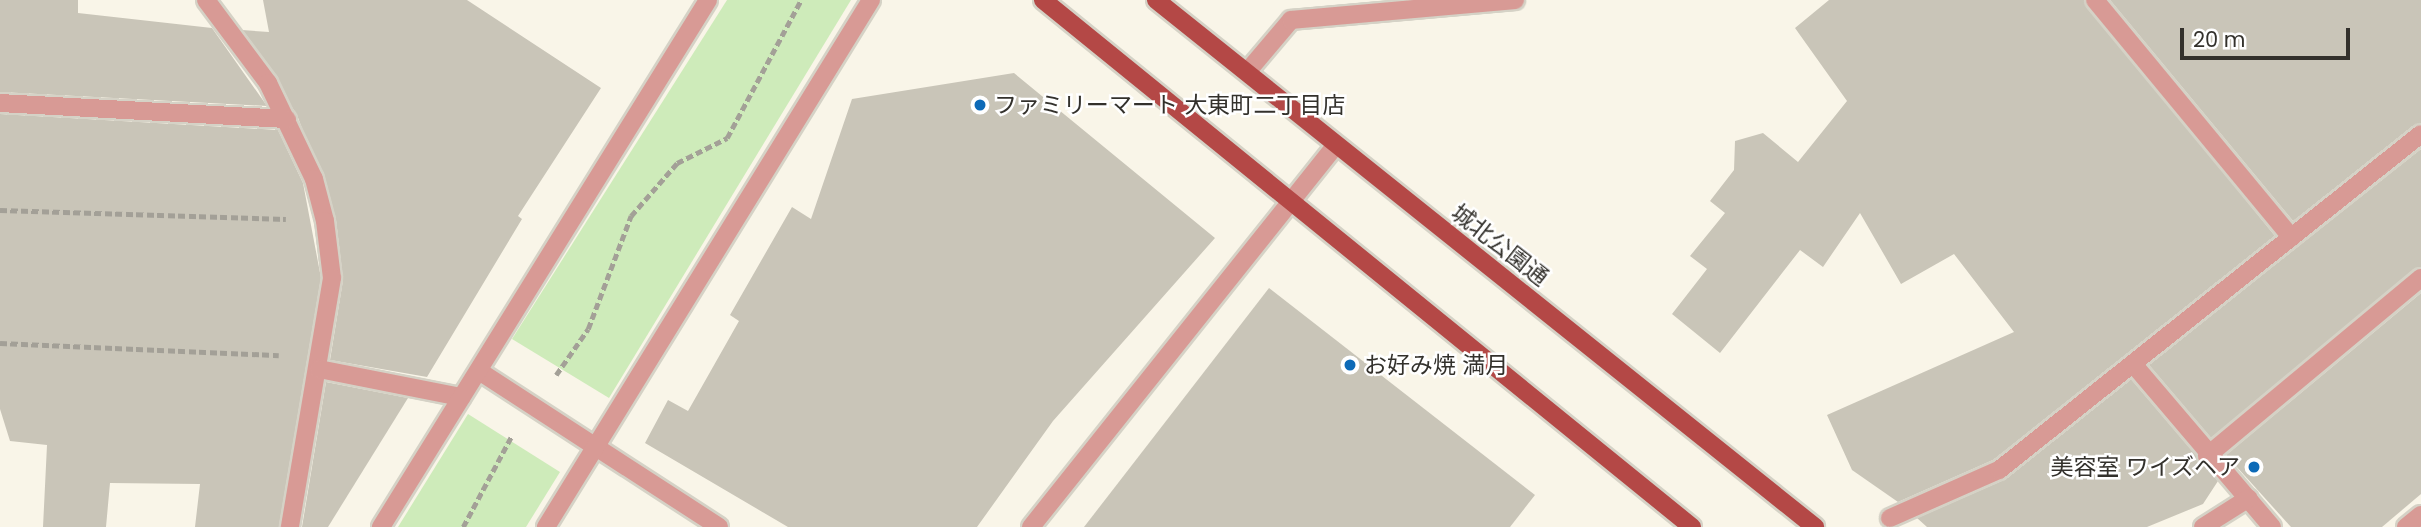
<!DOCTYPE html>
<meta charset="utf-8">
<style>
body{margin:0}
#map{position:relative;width:2421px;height:527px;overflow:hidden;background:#f9f5e8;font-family:Poppins,"Noto Sans JP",sans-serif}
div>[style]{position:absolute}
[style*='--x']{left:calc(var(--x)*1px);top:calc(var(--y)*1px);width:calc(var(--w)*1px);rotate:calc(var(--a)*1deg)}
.green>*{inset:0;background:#ceebba}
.building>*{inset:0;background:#c9c5b8}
.path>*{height:4.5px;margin-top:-2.25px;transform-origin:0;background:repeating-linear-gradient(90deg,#a3a097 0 7px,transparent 0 10.5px)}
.roads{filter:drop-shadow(2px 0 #d5d2c6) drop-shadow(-2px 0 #d5d2c6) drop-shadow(0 2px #d5d2c6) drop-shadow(0 -2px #d5d2c6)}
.minor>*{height:18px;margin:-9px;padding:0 9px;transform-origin:9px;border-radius:9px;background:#d89a95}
.major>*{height:18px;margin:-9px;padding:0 9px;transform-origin:9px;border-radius:9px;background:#b44846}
.dots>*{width:19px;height:19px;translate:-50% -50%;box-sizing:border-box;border:4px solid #fff;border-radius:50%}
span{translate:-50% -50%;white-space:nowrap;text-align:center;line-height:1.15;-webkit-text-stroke:5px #fff;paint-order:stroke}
.poi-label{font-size:23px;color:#33312c}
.left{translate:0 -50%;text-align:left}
.right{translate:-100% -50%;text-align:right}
.street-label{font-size:23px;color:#33312c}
.scale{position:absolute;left:2180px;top:28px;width:170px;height:32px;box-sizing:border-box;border:4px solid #33312c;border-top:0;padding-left:9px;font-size:21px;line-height:24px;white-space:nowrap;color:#33312c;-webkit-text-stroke:5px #fff;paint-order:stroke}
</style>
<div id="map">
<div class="green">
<div style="clip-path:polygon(727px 0,851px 0,609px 398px,512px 339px)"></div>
<div style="clip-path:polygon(468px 414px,560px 472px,526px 527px,398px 527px)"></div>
</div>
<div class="building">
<div style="clip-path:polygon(0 0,78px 0,78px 13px,212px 28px,267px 106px,0 92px)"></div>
<div style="clip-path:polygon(263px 0,467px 0,601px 88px,518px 216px,522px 219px,427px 377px,330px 360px,343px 280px,336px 220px,297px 115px,242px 30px,269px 32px)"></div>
<div style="clip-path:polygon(1829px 0,2084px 0,2275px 236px,1993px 460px,1898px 502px,1852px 470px,1827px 415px,2014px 332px,1954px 254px,1901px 284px,1860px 213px,1823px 267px,1800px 250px,1720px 353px,1672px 314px,1707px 269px,1690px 256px,1725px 213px,1710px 201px,1734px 170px,1735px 141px,1763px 133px,1798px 162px,1847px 101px,1795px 28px)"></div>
<div style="clip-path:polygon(2110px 0,2421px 0,2421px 123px,2293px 221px)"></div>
<div style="clip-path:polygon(1014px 73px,1215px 238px,1053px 421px,977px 527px,788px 527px,645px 443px,668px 400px,688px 411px,739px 321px,730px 315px,792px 207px,811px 219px,852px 99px)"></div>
<div style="clip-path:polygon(0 114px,278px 130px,303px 183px,321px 278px,279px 527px,195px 527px,200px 484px,110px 483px,106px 527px,43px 527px,47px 445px,10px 441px,0 409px)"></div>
<div style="clip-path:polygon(2421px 149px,2421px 267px,2211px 438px,2149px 365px)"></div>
<div style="clip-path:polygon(1269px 288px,1535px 495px,1510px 527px,1084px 527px)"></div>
<div style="clip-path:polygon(2421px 293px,2421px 494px,2382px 527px,2291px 527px,2226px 455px)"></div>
<div style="clip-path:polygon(2131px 379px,2218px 481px,2203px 504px,2147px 527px,1927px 527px,1917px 518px,2006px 479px)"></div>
<div style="clip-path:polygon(326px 382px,408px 398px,328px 527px,302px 527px)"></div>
</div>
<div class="path">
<div style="--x:0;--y:210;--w:286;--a:1.8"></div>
<div style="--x:0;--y:343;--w:279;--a:2.5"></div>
<div style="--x:556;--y:375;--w:56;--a:-55.2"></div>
<div style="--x:588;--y:329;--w:121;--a:-69.2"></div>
<div style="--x:631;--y:216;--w:70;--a:-49"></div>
<div style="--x:677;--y:163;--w:56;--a:-26.6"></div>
<div style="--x:727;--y:138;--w:157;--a:-61.8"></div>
<div style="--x:463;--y:527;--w:102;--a:-61.9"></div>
</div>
<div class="roads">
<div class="minor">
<div style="--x:206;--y:0;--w:104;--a:53.2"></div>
<div style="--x:268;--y:83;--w:106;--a:64.4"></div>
<div style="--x:314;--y:179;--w:43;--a:75.3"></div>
<div style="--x:325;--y:221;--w:57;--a:83"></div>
<div style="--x:332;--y:278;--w:253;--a:99.6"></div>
<div style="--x:2095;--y:0;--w:308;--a:50.4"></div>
<div style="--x:1247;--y:72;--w:68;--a:-49.8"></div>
<div style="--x:1291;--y:20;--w:225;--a:-5.1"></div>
<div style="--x:0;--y:103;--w:287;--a:3.2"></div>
<div style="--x:2134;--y:365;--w:213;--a:49.6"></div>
<div style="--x:319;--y:369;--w:145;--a:11.2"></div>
<div style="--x:479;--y:371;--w:286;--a:33"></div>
<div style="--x:2207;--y:456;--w:278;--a:-39.8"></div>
<div style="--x:1890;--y:518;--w:119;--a:-23.8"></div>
<div style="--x:1999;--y:470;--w:539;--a:-38.53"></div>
<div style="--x:381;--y:527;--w:620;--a:-58.18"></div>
<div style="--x:546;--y:527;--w:619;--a:-58.34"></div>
<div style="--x:1031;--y:527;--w:487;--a:-51.4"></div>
<div style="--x:2203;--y:527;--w:54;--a:-32.2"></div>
<div style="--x:2406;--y:527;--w:19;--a:-39"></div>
</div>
<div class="major">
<div style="--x:1043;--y:0;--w:836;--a:39.08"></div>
<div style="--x:1156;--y:0;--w:844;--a:38.65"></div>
</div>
</div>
<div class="dots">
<div style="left:980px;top:105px;background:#0d6ab7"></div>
<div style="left:1350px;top:365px;background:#0d6ab7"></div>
<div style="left:2254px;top:467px;background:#0d6ab7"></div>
</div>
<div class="poi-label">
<span class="left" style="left:994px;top:105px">ファミリーマート 大東町二丁目店</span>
<span class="left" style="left:1364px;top:365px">お好み焼 満月</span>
<span class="right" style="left:2240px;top:467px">美容室 ワイズヘア</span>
</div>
<div class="street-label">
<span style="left:1500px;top:245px;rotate:38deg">城北公園通</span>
</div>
<div class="scale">20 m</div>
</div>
